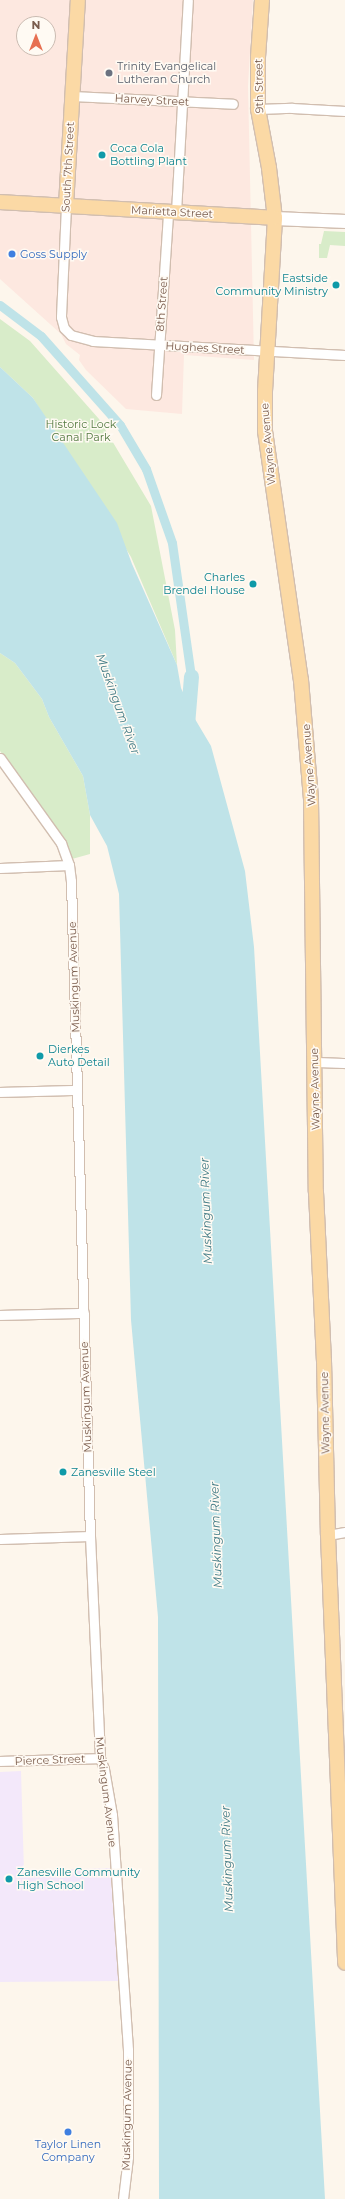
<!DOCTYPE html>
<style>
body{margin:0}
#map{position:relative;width:345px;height:2199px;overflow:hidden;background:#fdf6ec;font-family:Montserrat,sans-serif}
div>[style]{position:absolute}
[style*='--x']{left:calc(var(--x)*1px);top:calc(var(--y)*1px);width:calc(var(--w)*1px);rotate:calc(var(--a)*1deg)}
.commercial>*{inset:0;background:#fde8e0}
.education>*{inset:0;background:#f3e8fa}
.green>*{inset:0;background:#d8ecc9}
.water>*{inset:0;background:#bfe3e8}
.canal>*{height:9px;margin:-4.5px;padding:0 4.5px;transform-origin:4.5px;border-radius:4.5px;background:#bfe3e8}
.river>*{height:15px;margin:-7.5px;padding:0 7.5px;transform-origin:7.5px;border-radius:7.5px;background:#bfe3e8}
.roads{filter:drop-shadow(1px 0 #d1beb0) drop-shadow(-1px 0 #d1beb0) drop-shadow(0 1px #d1beb0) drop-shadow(0 -1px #d1beb0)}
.minor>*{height:9px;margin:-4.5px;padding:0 4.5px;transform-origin:4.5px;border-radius:4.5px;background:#fff}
.secondary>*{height:13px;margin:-6.5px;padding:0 6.5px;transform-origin:6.5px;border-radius:6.5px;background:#fff}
.primary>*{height:14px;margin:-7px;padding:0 7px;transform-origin:7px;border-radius:7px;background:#fbd9a5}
.dots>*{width:11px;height:11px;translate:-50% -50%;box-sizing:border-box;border:2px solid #fffaf3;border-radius:50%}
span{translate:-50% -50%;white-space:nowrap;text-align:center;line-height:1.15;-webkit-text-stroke:3px #fffaf3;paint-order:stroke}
.worship-label{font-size:11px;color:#5b616d}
.left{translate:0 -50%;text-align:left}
.street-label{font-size:11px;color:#7a5c4d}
.culture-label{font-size:11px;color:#0d838f}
.right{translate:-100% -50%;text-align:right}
.shop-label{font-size:11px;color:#366cbe}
.park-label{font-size:11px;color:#537a41}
.water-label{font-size:12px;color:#437c86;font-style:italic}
.north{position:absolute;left:16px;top:16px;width:40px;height:40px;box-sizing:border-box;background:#fffaf3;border:1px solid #cabbb1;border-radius:50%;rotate:0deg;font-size:11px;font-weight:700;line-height:16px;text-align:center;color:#7a5c4d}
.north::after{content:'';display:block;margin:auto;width:14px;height:18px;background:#e76f51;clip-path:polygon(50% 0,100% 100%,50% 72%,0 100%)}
</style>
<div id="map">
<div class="commercial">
<div style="clip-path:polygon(evenodd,0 0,253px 0,248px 86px,254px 360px,184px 355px,182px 414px,126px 409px,86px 370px,79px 360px,80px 355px,66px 344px,61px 334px,0 279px,0 0,24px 24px,48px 24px,48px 48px,24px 48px,24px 24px)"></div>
</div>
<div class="education">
<div style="clip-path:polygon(21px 1771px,24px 1871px,110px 1868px,119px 1981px,0 1982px,0 1772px)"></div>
</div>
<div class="green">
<div style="clip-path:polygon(324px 231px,345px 232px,345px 246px,330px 245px,327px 258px,319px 258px,319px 244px,321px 244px)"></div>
<div style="clip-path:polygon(0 319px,30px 341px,99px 419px,151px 506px,175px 630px,177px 665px,131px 557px,33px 398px,0 367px)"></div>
<div style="clip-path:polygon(0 653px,15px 663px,42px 699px,49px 717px,83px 776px,90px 815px,90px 854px,72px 859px,61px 835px,0 751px)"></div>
</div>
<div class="water">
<div style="clip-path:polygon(0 367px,33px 398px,117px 523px,132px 564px,177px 665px,181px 688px,195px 719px,211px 746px,245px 871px,254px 947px,325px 2199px,159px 2199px,158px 1617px,131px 1320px,119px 894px,107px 846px,90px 815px,83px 776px,49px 717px,42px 699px,15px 663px,0 653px)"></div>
</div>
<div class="canal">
<div style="--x:0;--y:305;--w:51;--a:37.1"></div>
<div style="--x:41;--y:336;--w:119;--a:48.4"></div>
<div style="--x:120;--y:425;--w:51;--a:59.4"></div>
<div style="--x:146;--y:469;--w:78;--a:70.6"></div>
<div style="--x:172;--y:543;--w:134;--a:81.9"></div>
</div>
<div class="river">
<div style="--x:187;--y:725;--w:49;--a:-85.3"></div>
</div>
<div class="roads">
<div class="minor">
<div style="--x:72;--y:96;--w:161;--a:2.8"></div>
<div style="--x:258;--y:109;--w:34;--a:-2"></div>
<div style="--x:292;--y:108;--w:53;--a:3.2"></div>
<div style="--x:66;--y:206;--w:111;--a:92.6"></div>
<div style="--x:61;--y:317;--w:11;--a:75"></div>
<div style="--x:64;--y:328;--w:10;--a:45"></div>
<div style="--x:71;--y:335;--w:23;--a:15"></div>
<div style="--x:93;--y:341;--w:252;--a:3.2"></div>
<div style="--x:176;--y:212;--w:212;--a:-86.8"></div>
<div style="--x:156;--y:395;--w:183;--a:-86.2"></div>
<div style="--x:0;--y:758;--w:105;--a:54.3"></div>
<div style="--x:61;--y:843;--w:23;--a:70"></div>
<div style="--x:69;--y:865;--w:16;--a:83"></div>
<div style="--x:71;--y:881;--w:655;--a:88.34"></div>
<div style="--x:90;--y:1536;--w:222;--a:87.4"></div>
<div style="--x:100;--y:1758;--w:12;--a:70"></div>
<div style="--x:104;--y:1769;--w:47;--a:80.1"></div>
<div style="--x:112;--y:1815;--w:236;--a:86.1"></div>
<div style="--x:128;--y:2050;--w:107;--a:90"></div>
<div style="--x:128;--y:2157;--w:42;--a:96.8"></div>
<div style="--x:0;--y:868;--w:69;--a:-2.5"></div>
<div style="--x:315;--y:1062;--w:30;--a:2"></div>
<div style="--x:0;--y:1092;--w:77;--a:-1.5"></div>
<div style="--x:0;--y:1315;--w:84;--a:-1.4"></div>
<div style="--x:328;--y:1535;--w:17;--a:-10"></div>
<div style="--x:0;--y:1539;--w:90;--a:-1.9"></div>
<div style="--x:0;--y:1761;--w:100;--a:-1.7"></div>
</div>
<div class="secondary">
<div style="--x:275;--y:218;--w:70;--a:2.5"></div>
</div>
<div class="primary">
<div style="--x:262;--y:0;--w:57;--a:94"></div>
<div style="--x:258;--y:57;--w:52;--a:90"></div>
<div style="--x:258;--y:109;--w:60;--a:79.4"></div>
<div style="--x:269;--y:168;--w:50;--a:83.2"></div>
<div style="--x:275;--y:218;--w:173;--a:93.3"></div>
<div style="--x:265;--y:391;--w:40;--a:90"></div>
<div style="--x:265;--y:431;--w:252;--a:81.8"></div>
<div style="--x:301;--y:680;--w:120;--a:85.2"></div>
<div style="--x:311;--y:800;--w:392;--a:89.3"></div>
<div style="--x:316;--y:1192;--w:169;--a:87.3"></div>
<div style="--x:324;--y:1361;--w:174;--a:88.7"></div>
<div style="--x:328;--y:1535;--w:428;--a:87.7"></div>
<div style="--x:0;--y:202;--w:275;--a:3.3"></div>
<div style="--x:66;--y:206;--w:206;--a:-86.7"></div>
</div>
</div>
<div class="dots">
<div style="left:109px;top:73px;background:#6b7280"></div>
<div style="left:102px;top:155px;background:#0f9aa8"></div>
<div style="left:12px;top:254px;background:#3f7fe0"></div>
<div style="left:336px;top:285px;background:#0f9aa8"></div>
<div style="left:253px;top:584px;background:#0f9aa8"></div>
<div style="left:40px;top:1056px;background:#0f9aa8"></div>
<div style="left:63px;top:1472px;background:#0f9aa8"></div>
<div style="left:9px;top:1879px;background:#0f9aa8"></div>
<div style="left:68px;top:2132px;background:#3f7fe0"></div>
</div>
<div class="worship-label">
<span class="left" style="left:117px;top:73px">Trinity Evangelical<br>Lutheran Church</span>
</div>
<div class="street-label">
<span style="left:259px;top:86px;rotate:-91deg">9th Street</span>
<span style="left:152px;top:100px;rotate:3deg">Harvey Street</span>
<span style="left:68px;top:167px;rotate:-87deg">South 7th Street</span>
<span style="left:172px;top:212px;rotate:3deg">Marietta Street</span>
<span style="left:162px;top:304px;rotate:-86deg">8th Street</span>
<span style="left:205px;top:348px;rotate:3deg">Hughes Street</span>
<span style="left:268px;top:444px;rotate:-95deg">Wayne Avenue</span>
<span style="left:309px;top:765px;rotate:-94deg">Wayne Avenue</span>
<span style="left:74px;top:977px;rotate:-92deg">Muskingum Avenue</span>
<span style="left:315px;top:1089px;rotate:-91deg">Wayne Avenue</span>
<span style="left:86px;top:1397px;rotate:-92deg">Muskingum Avenue</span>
<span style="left:325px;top:1413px;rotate:-91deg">Wayne Avenue</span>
<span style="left:50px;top:1760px;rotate:-2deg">Pierce Street</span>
<span style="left:106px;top:1792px;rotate:83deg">Muskingum Avenue</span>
<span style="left:127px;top:2115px;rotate:-89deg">Muskingum Avenue</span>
</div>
<div class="culture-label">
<span class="left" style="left:110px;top:155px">Coca Cola<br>Bottling Plant</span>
<span class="right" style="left:328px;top:285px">Eastside<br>Community Ministry</span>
<span class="right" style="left:245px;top:584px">Charles<br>Brendel House</span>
<span class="left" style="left:48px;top:1056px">Dierkes<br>Auto Detail</span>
<span class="left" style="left:71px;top:1472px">Zanesville Steel</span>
<span class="left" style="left:17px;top:1879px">Zanesville Community<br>High School</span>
</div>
<div class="shop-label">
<span class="left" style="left:20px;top:254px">Goss Supply</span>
<span style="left:68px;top:2151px">Taylor Linen<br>Company</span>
</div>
<div class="park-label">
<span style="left:81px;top:431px">Historic Lock<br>Canal Park</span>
</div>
<div class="water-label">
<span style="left:118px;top:704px;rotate:70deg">Muskingum River</span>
<span style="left:206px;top:1211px;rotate:-92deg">Muskingum River</span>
<span style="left:216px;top:1535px;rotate:-92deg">Muskingum River</span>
<span style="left:227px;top:1859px;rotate:-92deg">Muskingum River</span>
</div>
<div class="north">N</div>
</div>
